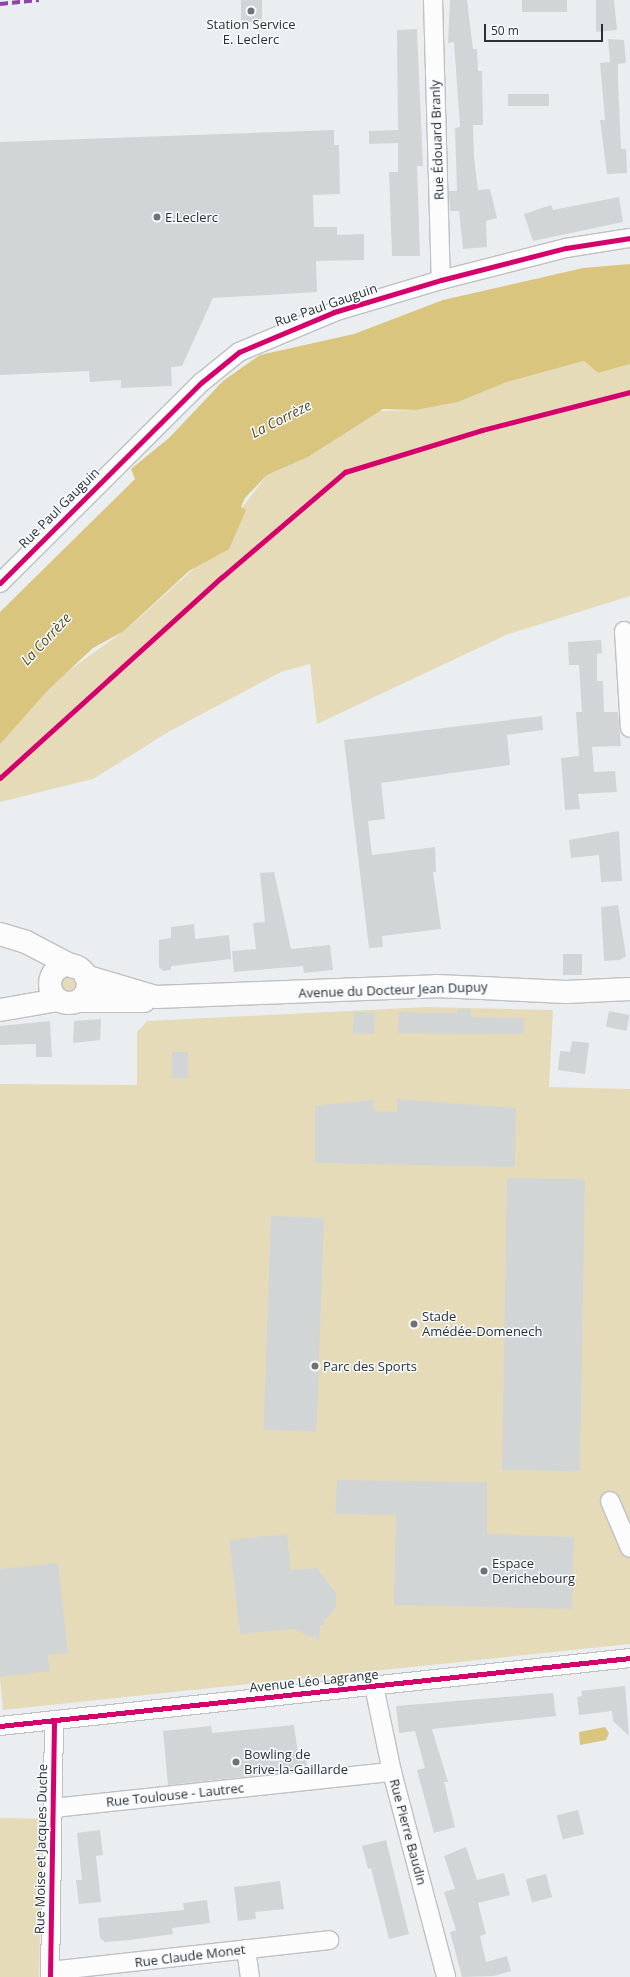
<!DOCTYPE html>
<meta charset="utf-8">
<style>
body{margin:0}
#map{position:relative;width:630px;height:1977px;overflow:hidden;background:#ebeef0;font-family:"Open Sans",sans-serif}
div>[style]{position:absolute}
[style*='--x']{left:calc(var(--x)*1px);top:calc(var(--y)*1px);width:calc(var(--w)*1px);rotate:calc(var(--a)*1deg)}
.green>*{inset:0;background:#e5dbb8;transform-origin:0 0}
.round{border-radius:50%}
.water>*{inset:0;background:#dac57e}
.building>*{inset:0;background:#d2d5d6;transform-origin:0 0}
.roads{filter:drop-shadow(1px 0 #bec1c3) drop-shadow(-1px 0 #bec1c3) drop-shadow(0 1px #bec1c3) drop-shadow(0 -1px #bec1c3)}
.minor>*{height:18px;margin:-9px;padding:0 9px;transform-origin:9px;border-radius:9px;background:#fcfcfd}
.tertiary>*{height:22px;margin:-11px;padding:0 11px;transform-origin:11px;border-radius:11px;background:#fcfcfd}
.tertiary>.ring{margin:-11px;padding:0;box-sizing:content-box;background:none;border:22px solid #fcfcfd;border-radius:50%}
.quiet>*{height:4px;margin-top:-2px;transform-origin:0;background:repeating-linear-gradient(90deg,#8e44ad 0 8px,transparent 0 12px)}
.cycleway>*{height:5px;margin:-2.5px;padding:0 2.5px;transform-origin:2.5px;border-radius:2.5px;background:#d6006c}
.dots>*{width:11px;height:11px;translate:-50% -50%;box-sizing:border-box;border:2px solid #f7fcfe;border-radius:50%}
span{translate:-50% -50%;white-space:nowrap;text-align:center;line-height:1.15;-webkit-text-stroke:3px #f7fcfe;paint-order:stroke}
.poi-label{font-size:13px;color:#2d3031}
.left{translate:0 -50%;text-align:left}
.street-label{font-size:13px;color:#2d3031}
.water-label{font-size:14px;color:#56491e;font-style:italic}
.scale{position:absolute;left:484px;top:24px;width:119px;height:18px;box-sizing:border-box;border:2px solid #2d3031;border-top:0;padding-left:5px;font-size:12px;line-height:14px;white-space:nowrap;color:#2d3031;-webkit-text-stroke:3px #f7fcfe;paint-order:stroke}
</style>
<div id="map">
<div class="green">
<div style="clip-path:polygon(584px 361px,598px 373px,630px 364px,630px 596px,506px 635px,317px 724px,310px 664px,281px 672px,170px 731px,93px 779px,0 802px,0 720px,128px 628px,198px 565px,267px 475px,308px 457px,377px 411px,416px 410px,458px 402px,507px 382px)"></div>
<div class="round" style="left:59px;top:974px;width:20px;height:20px"></div>
<div style="clip-path:polygon(427px 1007px,553px 1010px,549px 1087px,630px 1089px,630px 1644px,3px 1710px,0 1679px,0 1084px,137px 1085px,137px 1032px,147px 1021px)"></div>
<div style="left:0;top:1818px;width:42px;height:159px;rotate:1deg"></div>
</div>
<div class="water">
<div style="clip-path:polygon(630px 264px,630px 364px,598px 373px,584px 361px,507px 382px,458px 402px,416px 410px,383px 409px,308px 457px,267px 475px,245px 498px,241px 507px,246px 510px,229px 549px,189px 571px,124px 631px,93px 648px,49px 689px,0 744px,0 612px,135px 479px,131px 469px,169px 438px,223px 381px,260px 355px,354px 334px,443px 300px,583px 268px)"></div>
<div style="clip-path:polygon(605px 1727px,609px 1733px,606px 1740px,580px 1745px,579px 1732px)"></div>
</div>
<div class="building">
<div style="left:241px;top:0;width:21px;height:22px"></div>
<div style="clip-path:polygon(450px 0,467px 0,473px 49px,477px 49px,478px 71px,482px 71px,483px 125px,473px 125px,474px 158px,478px 190px,490px 189px,497px 218px,486px 221px,487px 247px,463px 249px,459px 211px,450px 211px,449px 191px,457px 191px,455px 128px,460px 127px,454px 42px,448px 43px)"></div>
<div style="left:567px;top:0;width:12px;height:45px;rotate:90deg"></div>
<div style="clip-path:polygon(596px 0,614px 0,617px 30px,596px 32px)"></div>
<div style="clip-path:polygon(417px 29px,423px 166px,417px 166px,420px 256px,392px 256px,389px 172px,398px 172px,398px 143px,369px 144px,369px 131px,398px 130px,397px 30px)"></div>
<div style="clip-path:polygon(608px 39px,624px 40px,626px 63px,618px 64px,618px 81px,621px 149px,626px 149px,627px 173px,607px 174px,600px 120px,605px 120px,600px 63px,610px 62px)"></div>
<div style="left:549px;top:94px;width:12px;height:41px;rotate:90deg"></div>
<div style="clip-path:polygon(334px 130px,334px 145px,339px 145px,340px 194px,313px 195px,314px 227px,337px 227px,337px 235px,364px 234px,364px 260px,316px 261px,317px 292px,213px 298px,182px 366px,171px 367px,172px 386px,121px 388px,121px 380px,90px 382px,89px 371px,0 375px,0 142px)"></div>
<div style="clip-path:polygon(619px 197px,623px 222px,533px 241px,524px 214px,551px 205px,553px 210px)"></div>
<div style="clip-path:polygon(601px 640px,602px 653px,597px 654px,597px 681px,603px 681px,604px 712px,618px 712px,621px 746px,592px 747px,594px 772px,615px 771px,617px 792px,578px 794px,580px 809px,565px 810px,561px 758px,579px 756px,576px 712px,582px 712px,579px 665px,569px 665px,568px 642px)"></div>
<div style="clip-path:polygon(542px 716px,543px 730px,507px 735px,510px 765px,381px 783px,385px 819px,368px 821px,372px 855px,435px 847px,436px 872px,433px 872px,441px 929px,382px 936px,383px 947px,369px 948px,344px 740px)"></div>
<div style="clip-path:polygon(619px 831px,622px 881px,601px 882px,599px 855px,571px 858px,569px 840px)"></div>
<div style="clip-path:polygon(274px 872px,291px 949px,330px 945px,333px 970px,304px 973px,303px 966px,234px 972px,232px 951px,256px 949px,253px 923px,265px 922px,260px 873px)"></div>
<div style="clip-path:polygon(618px 905px,626px 956px,620px 960px,604px 961px,601px 907px)"></div>
<div style="clip-path:polygon(194px 924px,195px 939px,229px 935px,231px 959px,171px 966px,171px 970px,163px 971px,159px 967px,159px 940px,171px 938px,171px 927px)"></div>
<div style="left:563px;top:954px;width:19px;height:21px"></div>
<div style="clip-path:polygon(457px 1009px,470px 1009px,472px 1017px,524px 1018px,524px 1034px,398px 1033px,399px 1012px,457px 1013px)"></div>
<div style="left:609px;top:1011px;width:21px;height:16px;rotate:11deg"></div>
<div style="left:354px;top:1012px;width:21px;height:21px;rotate:3deg"></div>
<div style="clip-path:polygon(101px 1019px,100px 1040px,73px 1043px,74px 1021px)"></div>
<div style="clip-path:polygon(50px 1021px,52px 1057px,36px 1057px,36px 1044px,0 1045px,0 1026px)"></div>
<div style="clip-path:polygon(572px 1041px,589px 1043px,585px 1074px,558px 1070px,560px 1051px,570px 1052px)"></div>
<div style="left:172px;top:1052px;width:16px;height:26px"></div>
<div style="clip-path:polygon(397px 1099px,516px 1108px,515px 1167px,315px 1163px,315px 1106px,374px 1100px,374px 1111px,397px 1112px)"></div>
<div style="left:507px;top:1178px;width:78px;height:292px;rotate:1deg"></div>
<div style="left:271px;top:1216px;width:53px;height:214px;rotate:2deg"></div>
<div style="clip-path:polygon(337px 1480px,487px 1482px,487px 1534px,574px 1537px,572px 1609px,394px 1605px,396px 1515px,335px 1514px)"></div>
<div style="clip-path:polygon(287px 1534px,291px 1570px,317px 1568px,336px 1593px,336px 1608px,324px 1621px,325px 1625px,320px 1625px,319px 1640px,293px 1629px,240px 1634px,229px 1540px)"></div>
<div style="clip-path:polygon(58px 1563px,68px 1653px,48px 1655px,50px 1671px,0 1677px,0 1569px)"></div>
<div style="clip-path:polygon(625px 1686px,629px 1736px,613px 1721px,612px 1711px,579px 1715px,577px 1697px,582px 1696px,581px 1691px)"></div>
<div style="clip-path:polygon(553px 1693px,556px 1716px,432px 1729px,448px 1782px,444px 1782px,455px 1827px,434px 1833px,417px 1770px,425px 1768px,415px 1731px,399px 1733px,396px 1706px)"></div>
<div style="clip-path:polygon(294px 1725px,298px 1753px,306px 1752px,307px 1770px,168px 1785px,163px 1731px,211px 1726px,212px 1733px)"></div>
<div style="left:578px;top:1810px;width:25px;height:22px;rotate:76deg"></div>
<div style="clip-path:polygon(100px 1830px,103px 1855px,96px 1856px,101px 1902px,79px 1904px,76px 1880px,82px 1880px,77px 1833px)"></div>
<div style="clip-path:polygon(386px 1840px,409px 1934px,389px 1939px,371px 1868px,368px 1869px,362px 1846px)"></div>
<div style="clip-path:polygon(466px 1847px,477px 1880px,504px 1873px,510px 1895px,478px 1903px,486px 1934px,480px 1936px,486px 1962px,507px 1956px,511px 1971px,494px 1976px,462px 1977px,450px 1932px,456px 1930px,444px 1892px,455px 1889px,444px 1856px)"></div>
<div style="left:546px;top:1874px;width:24px;height:21px;rotate:75deg"></div>
<div style="clip-path:polygon(280px 1881px,284px 1909px,255px 1912px,256px 1919px,238px 1921px,234px 1887px)"></div>
<div style="clip-path:polygon(207px 1900px,210px 1923px,172px 1928px,173px 1934px,130px 1940px,105px 1942px,100px 1938px,98px 1918px,184px 1910px,183px 1903px)"></div>
</div>
<div class="roads">
<div class="minor">
<div style="--x:433;--y:0;--w:280;--a:88.4"></div>
<div style="--x:0;--y:583;--w:285;--a:-44.9"></div>
<div style="--x:202;--y:382;--w:48;--a:-39"></div>
<div style="--x:239;--y:352;--w:103;--a:-22.8"></div>
<div style="--x:334;--y:312;--w:112;--a:-16.7"></div>
<div style="--x:441;--y:280;--w:129;--a:-14.4"></div>
<div style="--x:566;--y:248;--w:65;--a:-8.9"></div>
<div style="--x:624;--y:631;--w:97;--a:86.5"></div>
<div style="--x:610;--y:1501;--w:51;--a:66.9"></div>
<div style="--x:374;--y:1686;--w:88;--a:78.2"></div>
<div style="--x:392;--y:1772;--w:212;--a:75.2"></div>
<div style="--x:0;--y:1726;--w:634;--a:-6.16"></div>
<div style="--x:53;--y:1808;--w:341;--a:-6.1"></div>
<div style="--x:246;--y:1949;--w:28;--a:82"></div>
<div style="--x:50;--y:1971;--w:281;--a:-6.3"></div>
<div style="--x:50;--y:1977;--w:256;--a:-89.1"></div>
</div>
<div class="tertiary">
<div style="--x:0;--y:934;--w:27;--a:17"></div>
<div style="--x:26;--y:942;--w:54;--a:27.5"></div>
<div class="ring" style="left:50px;top:965px;width:16px;height:16px"></div>
<div style="--x:85;--y:976;--w:74;--a:16.5"></div>
<div style="--x:156;--y:997;--w:280;--a:-2.2"></div>
<div style="--x:436;--y:986;--w:130;--a:2.6"></div>
<div style="--x:566;--y:992;--w:64;--a:-2.7"></div>
<div style="--x:78;--y:1001;--w:66;--a:0"></div>
<div style="--x:0;--y:1010;--w:59;--a:-9.8"></div>
</div>
</div>
<div class="quiet">
<div style="--x:0;--y:4;--w:39;--a:-6"></div>
</div>
<div class="cycleway">
<div style="--x:0;--y:583;--w:285;--a:-44.9"></div>
<div style="--x:202;--y:382;--w:48;--a:-39"></div>
<div style="--x:239;--y:352;--w:103;--a:-22.8"></div>
<div style="--x:334;--y:312;--w:112;--a:-16.7"></div>
<div style="--x:441;--y:280;--w:129;--a:-14.4"></div>
<div style="--x:566;--y:248;--w:65;--a:-8.9"></div>
<div style="--x:0;--y:778;--w:299;--a:-42.2"></div>
<div style="--x:222;--y:577;--w:162;--a:-40.5"></div>
<div style="--x:345;--y:472;--w:143;--a:-17"></div>
<div style="--x:482;--y:430;--w:153;--a:-14.4"></div>
<div style="--x:0;--y:1726;--w:634;--a:-6.16"></div>
<div style="--x:50;--y:1977;--w:256;--a:-89.1"></div>
</div>
<div class="dots">
<div style="left:251px;top:11px;background:#707274"></div>
<div style="left:157px;top:217px;background:#707274"></div>
<div style="left:414px;top:1324px;background:#707274"></div>
<div style="left:315px;top:1366px;background:#707274"></div>
<div style="left:484px;top:1571px;background:#707274"></div>
<div style="left:236px;top:1762px;background:#707274"></div>
</div>
<div class="poi-label">
<span style="left:251px;top:32px">Station Service<br>E. Leclerc</span>
<span class="left" style="left:165px;top:217px">E.Leclerc</span>
<span class="left" style="left:422px;top:1324px">Stade<br>Amédée-Domenech</span>
<span class="left" style="left:323px;top:1366px">Parc des Sports</span>
<span class="left" style="left:492px;top:1571px">Espace<br>Derichebourg</span>
<span class="left" style="left:244px;top:1762px">Bowling de<br>Brive-la-Gaillarde</span>
</div>
<div class="street-label">
<span style="left:437px;top:140px;rotate:-92deg">Rue Édouard Branly</span>
<span style="left:326px;top:305px;rotate:-19deg">Rue Paul Gauguin</span>
<span style="left:59px;top:508px;rotate:-45deg">Rue Paul Gauguin</span>
<span style="left:393px;top:990px;rotate:-2deg">Avenue du Docteur Jean Dupuy</span>
<span style="left:314px;top:1681px;rotate:-6deg">Avenue Léo Lagrange</span>
<span style="left:175px;top:1795px;rotate:-6deg">Rue Toulouse - Lautrec</span>
<span style="left:408px;top:1832px;rotate:75deg">Rue Pierre Baudin</span>
<span style="left:41px;top:1849px;rotate:-89deg">Rue Moise et Jacques Duche</span>
<span style="left:190px;top:1956px;rotate:-7deg">Rue Claude Monet</span>
</div>
<div class="water-label">
<span style="left:281px;top:419px;rotate:-27deg">La Corrèze</span>
<span style="left:46px;top:639px;rotate:-47deg">La Corrèze</span>
</div>
<div class="scale">50 m</div>
</div>
